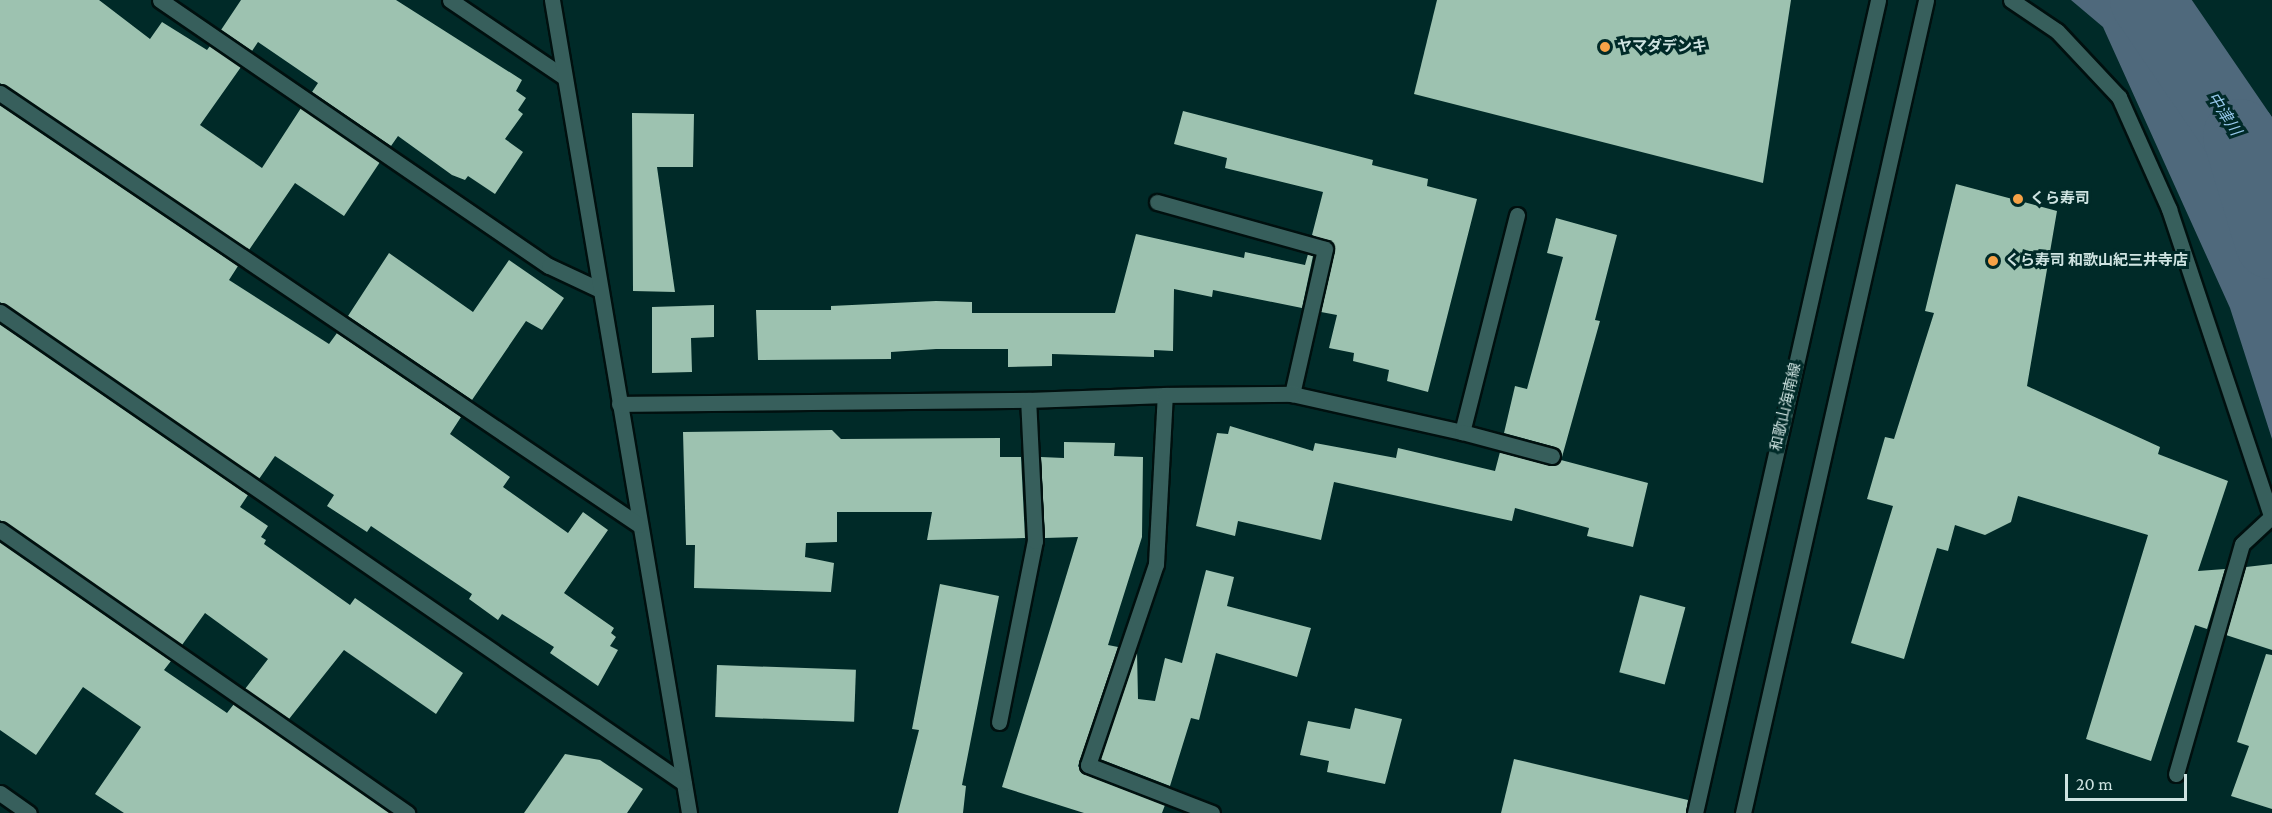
<!DOCTYPE html>
<meta charset="utf-8">
<style>
body{margin:0}
#map{position:relative;width:2272px;height:813px;overflow:hidden;background:#002a28;font-family:"Crimson Pro","Noto Sans JP",serif}
div>[style]{position:absolute}
[style*='--x']{left:calc(var(--x)*1px);top:calc(var(--y)*1px);width:calc(var(--w)*1px);rotate:calc(var(--a)*1deg)}
.water>*{inset:0;background:#4f697c}
.river>*{height:74px;margin:-37px;padding:0 37px;transform-origin:37px;border-radius:37px;background:#4f697c}
.building>*{inset:0;background:#9dc2b0;transform-origin:0 0}
.roads{filter:drop-shadow(2px 0 #00100f) drop-shadow(-2px 0 #00100f) drop-shadow(0 2px #00100f) drop-shadow(0 -2px #00100f)}
.minor>*{height:15px;margin:-7.5px;padding:0 7.5px;transform-origin:7.5px;border-radius:7.5px;background:#375f5c}
.secondary>*{height:15px;margin:-7.5px;padding:0 7.5px;transform-origin:7.5px;border-radius:7.5px;background:#375f5c}
.dots>*{width:16px;height:16px;translate:-50% -50%;box-sizing:border-box;border:3px solid #002a28;border-radius:50%}
span{translate:-50% -50%;white-space:nowrap;text-align:center;line-height:1.15;-webkit-text-stroke:6px #002a28;paint-order:stroke}
.poi-label{font-size:15px;color:#cee3e1;font-weight:700}
.left{translate:0 -50%;text-align:left}
.street-label{font-size:15px;color:#cee3e1}
.water-label{font-size:16px;color:#98caee;font-style:italic}
.scale{position:absolute;left:2065px;top:774px;width:122px;height:27px;box-sizing:border-box;border:3px solid #cee3e1;border-top:0;padding-left:8px;font-size:18px;line-height:21px;white-space:nowrap;color:#cee3e1;-webkit-text-stroke:4px #002a28;paint-order:stroke}
</style>
<div id="map">
<div class="water">
<div style="clip-path:polygon(2071px 0,2163px 0,2220px 83px,2272px 233px,2272px 439px,2230px 308px,2103px 27px)"></div>
</div>
<div class="river">
<div style="--x:2147;--y:0;--w:165;--a:55.6"></div>
<div style="--x:2240;--y:136;--w:111;--a:73.2"></div>
</div>
<div class="building">
<div style="clip-path:polygon(0 0,99px 0,150px 39px,162px 22px,207px 50px,210px 46px,241px 67px,200px 125px,262px 168px,301px 108px,380px 162px,344px 216px,295px 183px,249px 250px,0 83px)"></div>
<div style="clip-path:polygon(241px 0,396px 0,522px 80px,516px 91px,526px 98px,518px 110px,523px 114px,505px 139px,523px 152px,495px 194px,468px 176px,465px 180px,452px 175px,398px 136px,391px 146px,312px 92px,318px 83px,258px 42px,252px 51px,221px 30px)"></div>
<div style="clip-path:polygon(1437px 0,1791px 0,1763px 183px,1414px 94px)"></div>
<div style="clip-path:polygon(0 105px,238px 266px,229px 280px,329px 344px,337px 333px,461px 417px,450px 434px,510px 477px,503px 487px,568px 533px,583px 512px,608px 530px,564px 593px,614px 628px,611px 633px,616px 637px,610px 646px,618px 650px,598px 686px,550px 653px,554px 647px,502px 614px,498px 620px,469px 599px,472px 594px,371px 526px,367px 532px,327px 506px,334px 495px,275px 456px,259px 479px,0 302px)"></div>
<div style="clip-path:polygon(1183px 111px,1373px 160px,1372px 165px,1428px 179px,1427px 186px,1477px 199px,1428px 392px,1387px 381px,1389px 370px,1353px 361px,1354px 353px,1329px 348px,1337px 315px,1321px 312px,1334px 247px,1312px 235px,1323px 192px,1225px 168px,1227px 158px,1174px 144px)"></div>
<div style="clip-path:polygon(632px 113px,694px 114px,693px 167px,657px 167px,675px 292px,633px 291px)"></div>
<div style="clip-path:polygon(1956px 184px,2057px 211px,2027px 386px,2160px 447px,2158px 454px,2228px 481px,2198px 571px,2225px 569px,2207px 629px,2195px 625px,2151px 761px,2086px 739px,2148px 535px,2018px 496px,2011px 522px,1985px 535px,1955px 525px,1948px 551px,1937px 548px,1904px 659px,1851px 643px,1893px 506px,1867px 499px,1885px 437px,1894px 439px,1934px 313px,1925px 311px)"></div>
<div style="clip-path:polygon(1556px 218px,1617px 235px,1595px 320px,1600px 321px,1562px 457px,1555px 447px,1504px 433px,1515px 386px,1527px 389px,1563px 257px,1547px 253px)"></div>
<div style="clip-path:polygon(1136px 234px,1244px 258px,1245px 252px,1305px 265px,1308px 254px,1313px 256px,1302px 308px,1213px 290px,1212px 297px,1174px 289px,1173px 351px,1154px 350px,1154px 357px,1052px 354px,1052px 366px,1008px 367px,1008px 349px,936px 349px,891px 352px,891px 359px,758px 360px,756px 310px,831px 310px,831px 306px,936px 301px,972px 302px,972px 313px,1115px 313px)"></div>
<div style="clip-path:polygon(389px 253px,473px 312px,509px 260px,564px 298px,542px 330px,526px 321px,472px 400px,348px 316px)"></div>
<div style="clip-path:polygon(714px 305px,714px 337px,691px 338px,692px 372px,652px 373px,652px 307px)"></div>
<div style="clip-path:polygon(0 324px,248px 495px,240px 507px,268px 526px,261px 537px,266px 540px,264px 544px,350px 605px,355px 598px,463px 673px,436px 714px,344px 650px,289px 719px,245px 689px,268px 659px,205px 613px,182px 645px,0 520px)"></div>
<div style="clip-path:polygon(1230px 426px,1313px 451px,1315px 443px,1396px 458px,1398px 448px,1495px 471px,1500px 452px,1550px 465px,1561px 460px,1648px 483px,1633px 547px,1587px 536px,1589px 528px,1515px 508px,1512px 521px,1334px 482px,1321px 540px,1238px 521px,1235px 536px,1196px 526px,1217px 433px,1228px 434px)"></div>
<div style="clip-path:polygon(832px 430px,841px 439px,1000px 438px,1000px 457px,1021px 457px,1025px 538px,927px 540px,932px 512px,837px 512px,837px 542px,806px 543px,805px 557px,834px 563px,831px 592px,694px 588px,695px 545px,686px 545px,683px 432px)"></div>
<div style="clip-path:polygon(1064px 442px,1115px 443px,1114px 456px,1143px 457px,1142px 537px,1108px 645px,1118px 647px,1078px 766px,1084px 774px,1165px 805px,1162px 813px,1084px 813px,1002px 787px,1078px 537px,1045px 538px,1041px 457px,1064px 458px)"></div>
<div style="clip-path:polygon(0 542px,171px 661px,164px 670px,227px 713px,234px 704px,390px 813px,124px 813px,95px 794px,141px 727px,83px 687px,36px 755px,0 730px)"></div>
<div style="clip-path:polygon(2272px 564px,2272px 650px,2226px 635px,2246px 567px)"></div>
<div style="clip-path:polygon(1206px 570px,1234px 577px,1227px 606px,1311px 628px,1297px 677px,1216px 653px,1199px 720px,1191px 718px,1170px 786px,1100px 759px,1137px 651px,1138px 699px,1155px 701px,1165px 658px,1182px 663px)"></div>
<div style="clip-path:polygon(940px 584px,999px 596px,962px 785px,966px 786px,963px 813px,898px 813px,919px 730px,912px 729px)"></div>
<div style="left:1640px;top:595px;width:47px;height:80px;rotate:15deg"></div>
<div style="clip-path:polygon(2266px 654px,2272px 655px,2272px 809px,2231px 796px,2249px 746px,2237px 742px)"></div>
<div style="left:717px;top:665px;width:139px;height:52px;rotate:2deg"></div>
<div style="clip-path:polygon(1355px 708px,1402px 719px,1385px 784px,1327px 772px,1329px 761px,1300px 755px,1308px 721px,1350px 729px)"></div>
<div style="clip-path:polygon(565px 754px,600px 760px,643px 789px,627px 813px,524px 813px)"></div>
<div style="clip-path:polygon(1514px 759px,1688px 800px,1686px 813px,1501px 813px)"></div>
</div>
<div class="roads">
<div class="minor">
<div style="--x:160;--y:0;--w:471;--a:34.4"></div>
<div style="--x:549;--y:266;--w:54;--a:25.1"></div>
<div style="--x:450;--y:0;--w:138;--a:34"></div>
<div style="--x:552;--y:0;--w:824;--a:80.43"></div>
<div style="--x:2011;--y:0;--w:55;--a:34"></div>
<div style="--x:2057;--y:31;--w:91;--a:46.8"></div>
<div style="--x:2119;--y:97;--w:123;--a:65.9"></div>
<div style="--x:2169;--y:209;--w:327;--a:71.6"></div>
<div style="--x:0;--y:93;--w:771;--a:34.06"></div>
<div style="--x:1157;--y:202;--w:174;--a:15.6"></div>
<div style="--x:1325;--y:249;--w:149;--a:102.8"></div>
<div style="--x:1292;--y:394;--w:174;--a:12.6"></div>
<div style="--x:1517;--y:215;--w:224;--a:104.2"></div>
<div style="--x:1462;--y:432;--w:93;--a:14.9"></div>
<div style="--x:0;--y:312;--w:830;--a:34.55"></div>
<div style="--x:619;--y:404;--w:409;--a:-0.6"></div>
<div style="--x:0;--y:530;--w:496;--a:34.8"></div>
<div style="--x:999;--y:722;--w:185;--a:-78.8"></div>
<div style="--x:1035;--y:541;--w:141;--a:-92.8"></div>
<div style="--x:1028;--y:400;--w:137;--a:-2.1"></div>
<div style="--x:2176;--y:774;--w:239;--a:-74"></div>
<div style="--x:2242;--y:544;--w:40;--a:-43"></div>
<div style="--x:0;--y:793;--w:35;--a:35"></div>
<div style="--x:1212;--y:813;--w:133;--a:-158.8"></div>
<div style="--x:1088;--y:765;--w:212;--a:-71.3"></div>
<div style="--x:1156;--y:564;--w:169;--a:-87"></div>
<div style="--x:1165;--y:395;--w:127;--a:-0.5"></div>
</div>
<div class="secondary">
<div style="--x:1695;--y:813;--w:833;--a:-77.31"></div>
<div style="--x:1743;--y:813;--w:833;--a:-77.31"></div>
</div>
</div>
<div class="dots">
<div style="left:1605px;top:47px;background:#f6a247"></div>
<div style="left:2018px;top:199px;background:#f6a247"></div>
<div style="left:1993px;top:261px;background:#f6a247"></div>
</div>
<div class="poi-label">
<span class="left" style="left:1617px;top:47px">ヤマダデンキ</span>
<span class="left" style="left:2030px;top:199px">くら寿司</span>
<span class="left" style="left:2005px;top:261px">くら寿司 和歌山紀三井寺店</span>
</div>
<div class="street-label">
<span style="left:1786px;top:407px;rotate:-77deg">和歌山海南線</span>
</div>
<div class="water-label">
<span style="left:2224px;top:114px;rotate:57deg">中津川</span>
</div>
<div class="scale">20 m</div>
</div>
